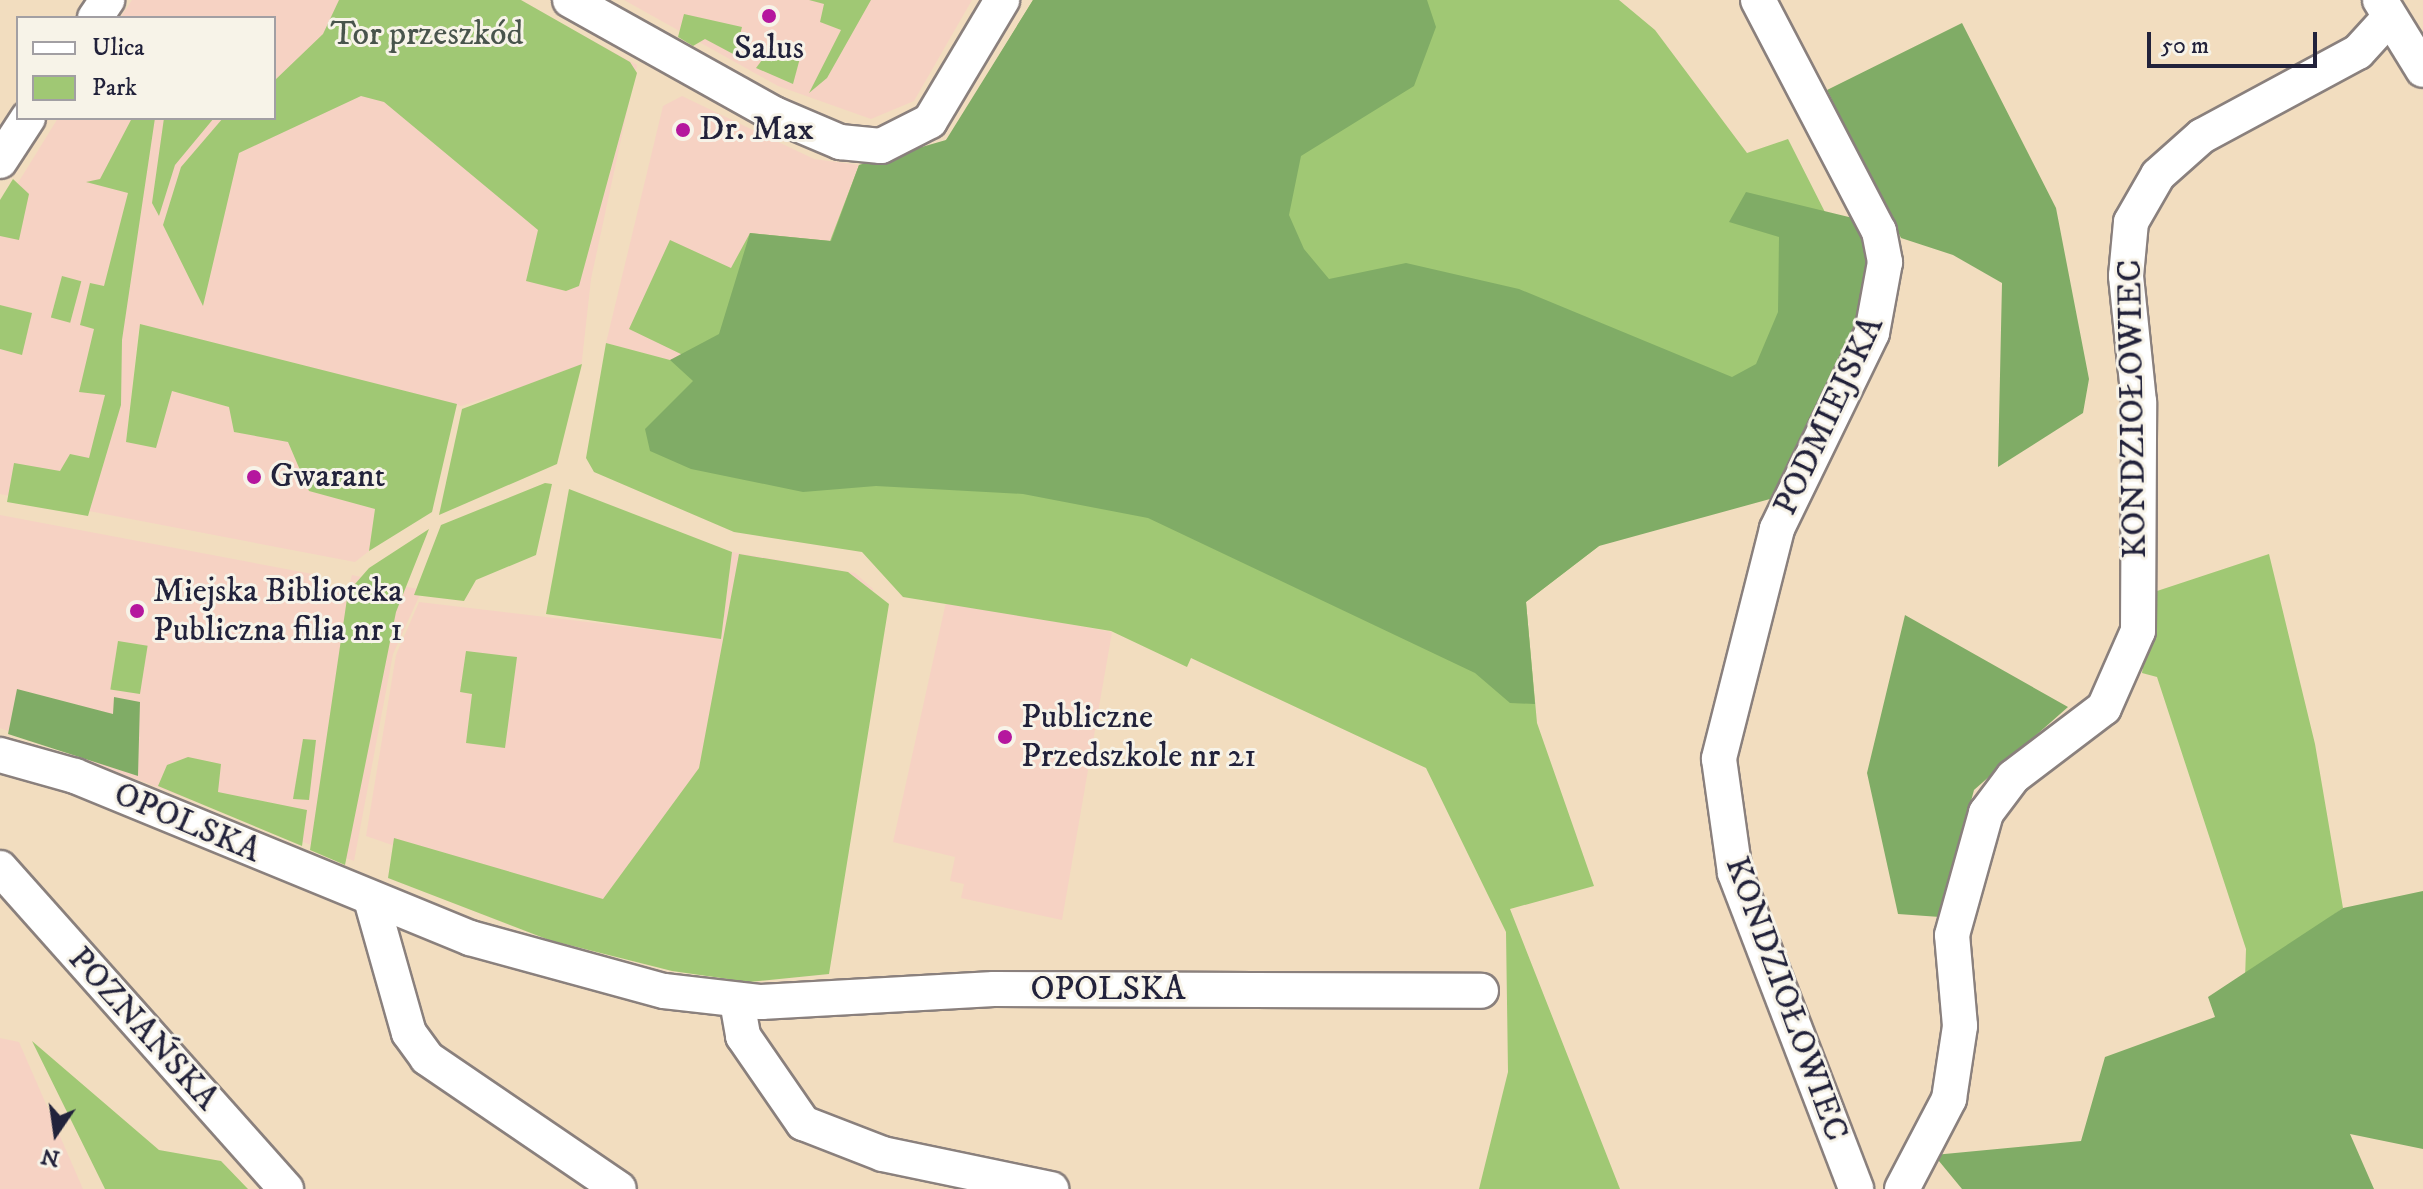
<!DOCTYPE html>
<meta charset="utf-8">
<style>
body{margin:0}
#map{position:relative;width:2423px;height:1189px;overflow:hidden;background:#f2ddbf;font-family:"IM FELL DW Pica",serif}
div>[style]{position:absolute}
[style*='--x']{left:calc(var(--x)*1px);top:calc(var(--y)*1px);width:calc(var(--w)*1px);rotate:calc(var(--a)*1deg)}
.built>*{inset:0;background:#f6d2c3}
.green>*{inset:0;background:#a0c874;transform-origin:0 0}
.forest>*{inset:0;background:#80ac66}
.roads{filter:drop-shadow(2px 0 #8a807d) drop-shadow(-2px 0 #8a807d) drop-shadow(0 2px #8a807d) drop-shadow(0 -2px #8a807d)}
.minor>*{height:34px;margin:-17px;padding:0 17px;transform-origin:17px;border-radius:17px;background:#fff}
.dots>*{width:22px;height:22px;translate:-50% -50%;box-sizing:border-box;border:4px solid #f7f3e8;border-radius:50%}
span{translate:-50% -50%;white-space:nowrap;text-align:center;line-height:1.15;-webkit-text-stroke:6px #f7f3e8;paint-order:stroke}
.park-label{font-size:34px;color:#48544c}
.poi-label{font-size:34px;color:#22223b}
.left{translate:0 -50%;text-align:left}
.street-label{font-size:34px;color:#22223b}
.legend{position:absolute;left:16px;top:16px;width:260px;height:104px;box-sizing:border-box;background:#f7f3e8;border:2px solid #a29fa3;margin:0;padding:10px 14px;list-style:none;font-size:24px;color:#22223b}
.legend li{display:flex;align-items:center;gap:16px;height:40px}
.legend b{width:40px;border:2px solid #a29fa3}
.north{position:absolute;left:16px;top:1093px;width:80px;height:80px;-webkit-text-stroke:6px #f7f3e8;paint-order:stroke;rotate:193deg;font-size:22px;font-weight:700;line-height:32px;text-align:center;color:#22223b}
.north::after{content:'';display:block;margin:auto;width:28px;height:36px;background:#22223b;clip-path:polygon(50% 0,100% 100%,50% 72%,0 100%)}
.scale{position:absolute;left:2147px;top:32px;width:170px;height:36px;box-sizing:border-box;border:4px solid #22223b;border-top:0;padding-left:10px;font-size:24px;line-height:28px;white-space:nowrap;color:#22223b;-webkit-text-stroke:6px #f7f3e8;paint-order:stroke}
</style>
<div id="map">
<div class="built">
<div style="clip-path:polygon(132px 0,518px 0,637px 65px,591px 279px,581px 369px,461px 406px,139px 327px,126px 442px,172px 391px,230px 407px,234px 432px,288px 441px,309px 491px,375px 509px,369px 551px,355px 562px,0 494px,0 212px,58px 118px,274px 118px,274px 18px,120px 18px)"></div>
<div style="clip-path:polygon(624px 0,972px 0,914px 101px,871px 119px,778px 86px)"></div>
<div style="clip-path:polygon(682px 96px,814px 159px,859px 165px,831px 241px,732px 268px,696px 353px,670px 360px,606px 343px,663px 106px)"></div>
<div style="clip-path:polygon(0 515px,318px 575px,315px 588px,347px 595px,352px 575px,422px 590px,393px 654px,354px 861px,0 728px)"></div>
<div style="clip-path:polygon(732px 552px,855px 573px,873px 589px,821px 941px,672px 942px,366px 836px,396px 655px,419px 602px,721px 638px)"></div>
<div style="clip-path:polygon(946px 602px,1112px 632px,1062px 920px,961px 898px,964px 884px,950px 881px,955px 857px,893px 842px)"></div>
<div style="clip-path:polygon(0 1038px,19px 1042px,83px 1189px,0 1189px)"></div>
</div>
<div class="green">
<div style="clip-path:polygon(339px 0,521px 0,630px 62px,637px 73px,579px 286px,566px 291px,526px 281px,538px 230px,384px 102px,361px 96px,239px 153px,203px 306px,163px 225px,181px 167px,223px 118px,274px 118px,274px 81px,323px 34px)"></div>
<div style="clip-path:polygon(809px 0,871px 0,827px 78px,809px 93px,841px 30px,820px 22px,824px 4px)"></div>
<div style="clip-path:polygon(1033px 0,1619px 0,1655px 30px,1747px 153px,1788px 139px,1834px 230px,1840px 297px,1599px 546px,1526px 602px,1537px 723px,1594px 886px,1510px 909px,1620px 1189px,1479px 1189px,1508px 1072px,1506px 932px,1426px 768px,1191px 658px,1187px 667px,1111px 631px,903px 597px,862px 552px,734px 532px,594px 472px,586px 458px,606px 343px,670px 360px,685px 356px,629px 329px,670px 240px,731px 268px,750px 233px,830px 241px,859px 165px,940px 146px,950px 136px)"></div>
<div style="clip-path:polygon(684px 14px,742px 27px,735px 55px,705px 39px,693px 46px,678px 37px)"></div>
<div style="clip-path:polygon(770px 49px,800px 58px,793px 84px,756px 68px)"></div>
<div style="clip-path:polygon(132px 118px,155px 118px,122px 340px,121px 405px,88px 516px,7px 502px,14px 463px,60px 471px,70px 454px,89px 458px,105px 395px,79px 392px,94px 329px,80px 325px,90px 283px,104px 286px,128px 193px,86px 182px,100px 179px)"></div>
<div style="clip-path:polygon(164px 118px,214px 118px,175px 165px,159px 216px,152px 203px)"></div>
<div style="clip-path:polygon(13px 179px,29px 194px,19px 240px,0 236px,0 200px)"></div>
<div style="left:62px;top:276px;width:20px;height:43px;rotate:15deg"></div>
<div style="clip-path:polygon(0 305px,32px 313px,22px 355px,0 349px)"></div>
<div style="clip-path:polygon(140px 324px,457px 404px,432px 512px,369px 551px,375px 509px,309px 491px,288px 442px,234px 432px,229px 407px,172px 391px,156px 448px,126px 442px)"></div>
<div style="clip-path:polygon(582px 364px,557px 464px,439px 515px,462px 409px)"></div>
<div style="clip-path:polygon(545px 483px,552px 484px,536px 555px,476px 580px,464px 601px,414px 595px,441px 525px)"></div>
<div style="clip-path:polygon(569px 489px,732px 552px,721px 639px,546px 614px)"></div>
<div style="clip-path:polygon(429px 529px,396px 612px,345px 865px,310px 850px,348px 592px,369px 568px)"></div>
<div style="clip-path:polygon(739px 554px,848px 572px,889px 604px,829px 974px,749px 982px,672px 971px,549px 940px,388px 878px,394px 838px,603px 899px,699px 768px)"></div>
<div style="clip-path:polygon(2269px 554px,2315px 744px,2343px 908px,2245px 979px,2246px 949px,2157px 677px,2142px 673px,2154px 592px)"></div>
<div style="left:118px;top:641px;width:30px;height:49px;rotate:9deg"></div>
<div style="clip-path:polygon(466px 651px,517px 657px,505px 748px,466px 743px,472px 694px,460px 692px)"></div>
<div style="clip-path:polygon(303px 739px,316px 740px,309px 800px,293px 799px)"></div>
<div style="clip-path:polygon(188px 757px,221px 764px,218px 792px,307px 810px,302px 846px,158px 786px,167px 765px)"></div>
<div style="clip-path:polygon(32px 1041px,159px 1150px,221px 1161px,248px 1189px,105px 1189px)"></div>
</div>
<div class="forest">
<div style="clip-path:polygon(1033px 0,1427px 0,1436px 27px,1414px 86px,1301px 156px,1289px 215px,1304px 249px,1329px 279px,1406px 263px,1519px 289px,1732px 377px,1756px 364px,1778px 312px,1779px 237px,1729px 222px,1746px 192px,1857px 219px,1873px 269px,1852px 344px,1770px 499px,1599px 546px,1526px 602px,1535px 704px,1510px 703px,1475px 673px,1148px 518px,1023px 494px,876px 486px,803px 492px,691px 469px,650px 451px,645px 429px,693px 381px,670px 360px,719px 334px,750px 233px,831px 241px,859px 165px,946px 140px)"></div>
<div style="clip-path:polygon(1962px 23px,2056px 208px,2089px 379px,2083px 413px,1998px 467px,2002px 283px,1953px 255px,1901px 238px,1827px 90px)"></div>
<div style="clip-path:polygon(1905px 615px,2068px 707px,1974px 790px,1940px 917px,1898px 914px,1867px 773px)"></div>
<div style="clip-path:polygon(17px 689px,113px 714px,114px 697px,140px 702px,138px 776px,8px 734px)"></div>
<div style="clip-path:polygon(2423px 891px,2423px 1149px,2350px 1134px,2374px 1189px,1962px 1189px,1934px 1155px,2081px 1141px,2105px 1057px,2215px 1017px,2208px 997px,2343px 908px)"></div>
</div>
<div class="roads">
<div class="minor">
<div style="--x:570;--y:0;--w:234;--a:29.2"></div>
<div style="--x:774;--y:114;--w:72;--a:23"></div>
<div style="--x:840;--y:142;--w:41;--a:5.6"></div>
<div style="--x:881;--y:146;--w:55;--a:-27"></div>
<div style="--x:930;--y:121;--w:141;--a:-59.2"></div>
<div style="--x:1758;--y:0;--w:261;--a:62.4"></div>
<div style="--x:1879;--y:231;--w:32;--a:79"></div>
<div style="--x:1885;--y:262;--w:72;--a:100.4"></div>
<div style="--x:1872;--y:333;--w:218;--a:115.9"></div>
<div style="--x:1777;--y:529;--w:237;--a:104.2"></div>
<div style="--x:1719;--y:759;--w:115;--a:82"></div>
<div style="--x:1735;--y:873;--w:338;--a:69"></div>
<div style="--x:2380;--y:0;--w:82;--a:58.4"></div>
<div style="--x:95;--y:18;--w:22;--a:-56"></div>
<div style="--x:0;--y:161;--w:51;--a:-56.9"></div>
<div style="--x:0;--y:755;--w:78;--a:15.6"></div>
<div style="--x:75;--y:776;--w:427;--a:22.3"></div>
<div style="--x:470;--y:938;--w:201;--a:15.3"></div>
<div style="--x:664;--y:991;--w:98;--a:6.5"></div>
<div style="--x:761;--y:1002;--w:233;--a:-3.2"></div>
<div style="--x:994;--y:989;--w:487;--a:0.2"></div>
<div style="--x:0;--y:868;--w:430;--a:48.3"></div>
<div style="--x:371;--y:899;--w:139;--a:74.2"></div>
<div style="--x:409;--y:1033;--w:31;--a:54"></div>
<div style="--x:427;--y:1058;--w:232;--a:34.3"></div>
<div style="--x:737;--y:1001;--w:36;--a:80"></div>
<div style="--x:743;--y:1036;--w:106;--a:55.4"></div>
<div style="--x:803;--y:1123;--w:86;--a:21.2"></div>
<div style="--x:883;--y:1154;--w:172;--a:11.8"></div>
<div style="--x:1902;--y:1189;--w:102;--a:-62.4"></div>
<div style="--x:1949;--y:1099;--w:74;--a:-81.4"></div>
<div style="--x:1960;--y:1026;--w:91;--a:-95"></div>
<div style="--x:1952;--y:935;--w:127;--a:-74.4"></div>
<div style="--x:1986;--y:813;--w:45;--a:-53.1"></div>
<div style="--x:2013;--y:777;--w:114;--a:-37.2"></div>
<div style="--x:2104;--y:708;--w:84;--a:-66.2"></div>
<div style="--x:2138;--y:631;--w:229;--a:-89.7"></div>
<div style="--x:2139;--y:402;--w:127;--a:-95.9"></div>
<div style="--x:2126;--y:276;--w:54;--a:-84.7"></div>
<div style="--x:2131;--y:222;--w:54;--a:-60.1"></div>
<div style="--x:2158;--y:175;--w:59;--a:-41.6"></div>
<div style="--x:2202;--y:136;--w:177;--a:-28.3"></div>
<div style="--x:2358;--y:52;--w:47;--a:-47.6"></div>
</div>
</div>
<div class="dots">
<div style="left:769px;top:16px;background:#b5179e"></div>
<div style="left:683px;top:130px;background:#b5179e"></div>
<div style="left:254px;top:477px;background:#b5179e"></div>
<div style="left:137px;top:611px;background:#b5179e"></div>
<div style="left:1005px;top:737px;background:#b5179e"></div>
</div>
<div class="park-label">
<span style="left:427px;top:35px">Tor przeszkód</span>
</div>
<div class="poi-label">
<span style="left:769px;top:49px">Salus</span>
<span class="left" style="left:699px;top:130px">Dr. Max</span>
<span class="left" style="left:270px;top:477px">Gwarant</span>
<span class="left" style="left:153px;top:611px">Miejska Biblioteka<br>Publiczna filia nr 1</span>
<span class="left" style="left:1021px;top:737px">Publiczne<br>Przedszkole nr 21</span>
</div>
<div class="street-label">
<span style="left:2133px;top:409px;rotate:-91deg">KONDZIOŁOWIEC</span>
<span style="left:1829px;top:416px;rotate:-65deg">PODMIEJSKA</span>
<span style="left:187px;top:823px;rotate:23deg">OPOLSKA</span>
<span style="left:1108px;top:990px">OPOLSKA</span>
<span style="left:1786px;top:999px;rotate:70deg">KONDZIOŁOWIEC</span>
<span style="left:143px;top:1029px;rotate:48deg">POZNAŃSKA</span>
</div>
<ul class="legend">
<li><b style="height:10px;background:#fff"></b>Ulica</li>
<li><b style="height:22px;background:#a0c874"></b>Park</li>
</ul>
<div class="north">N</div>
<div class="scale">50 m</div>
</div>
